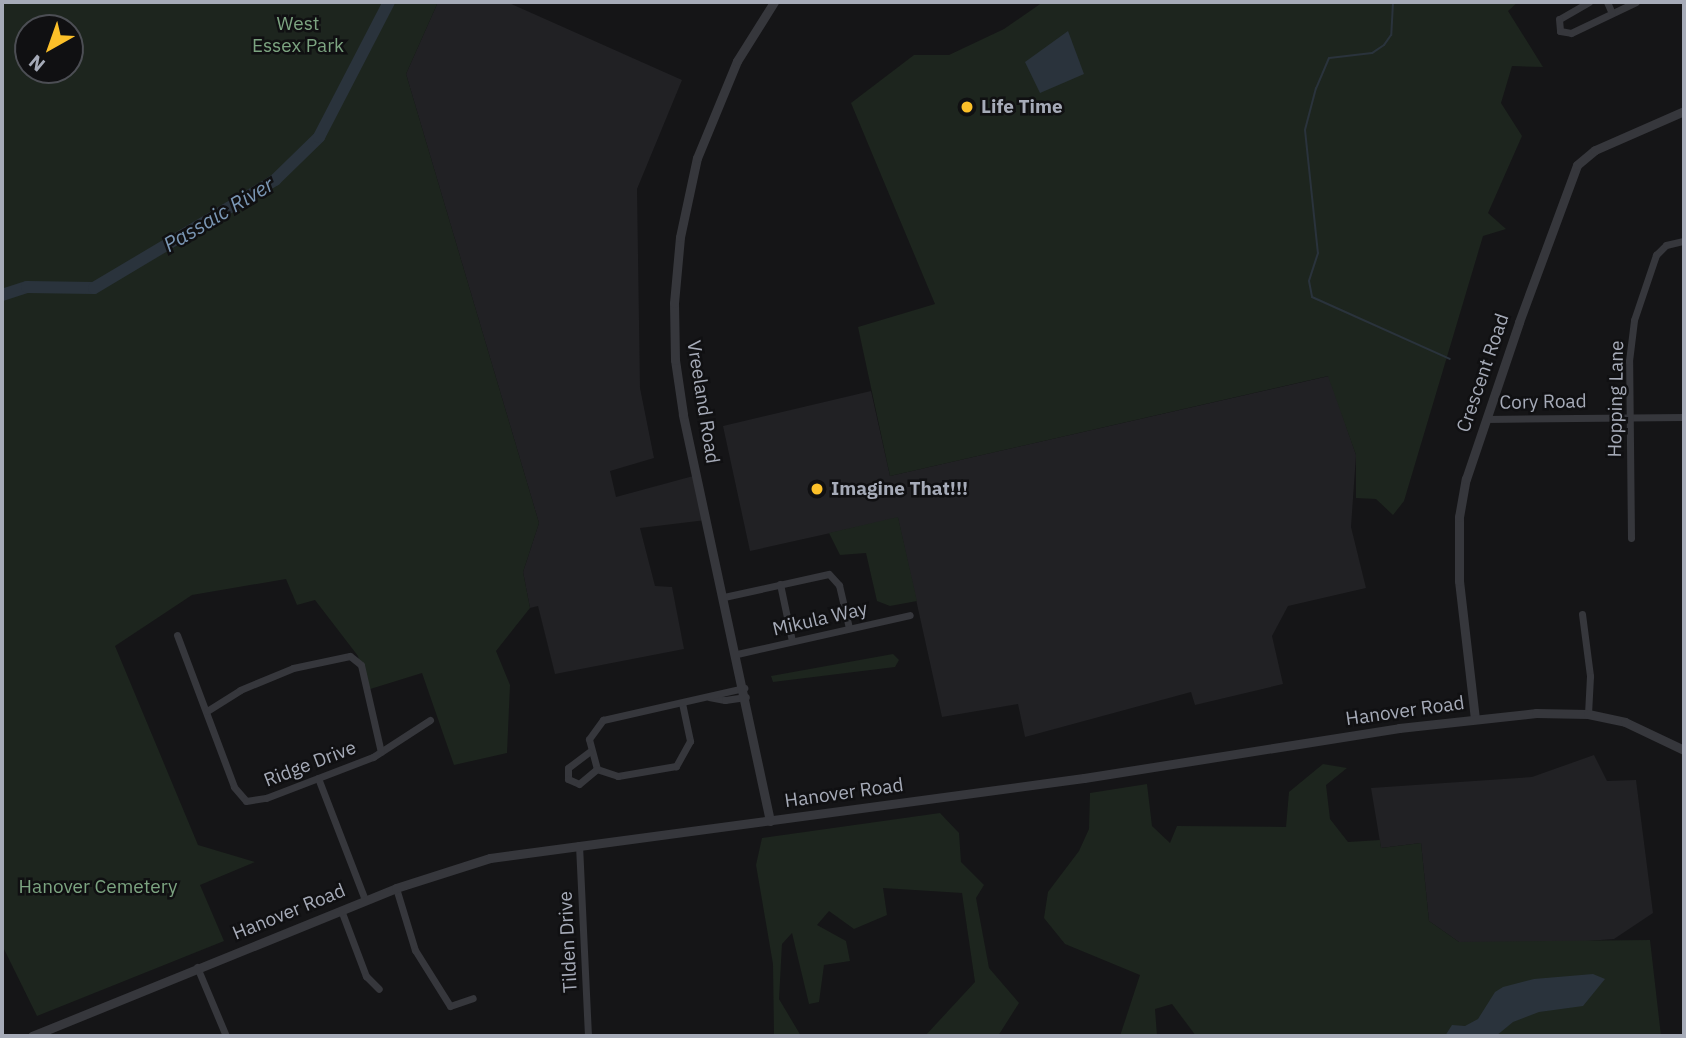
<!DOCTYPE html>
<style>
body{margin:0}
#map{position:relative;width:1686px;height:1038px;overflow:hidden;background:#151517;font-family:"IBM Plex Sans",sans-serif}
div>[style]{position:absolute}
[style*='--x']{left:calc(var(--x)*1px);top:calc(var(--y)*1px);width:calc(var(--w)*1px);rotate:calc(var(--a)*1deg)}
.built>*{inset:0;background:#212124}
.green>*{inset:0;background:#1d251e}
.water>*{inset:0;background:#2a333c}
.stream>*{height:2px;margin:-1px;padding:0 1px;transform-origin:1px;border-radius:1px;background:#2a333c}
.river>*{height:12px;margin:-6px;padding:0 6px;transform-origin:6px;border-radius:6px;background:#2a333c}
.minor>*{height:7px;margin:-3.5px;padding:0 3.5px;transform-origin:3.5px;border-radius:3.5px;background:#36373c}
.tertiary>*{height:9px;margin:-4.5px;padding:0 4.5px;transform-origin:4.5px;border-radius:4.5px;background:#36373c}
.dots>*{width:19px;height:19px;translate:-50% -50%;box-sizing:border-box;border:4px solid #101012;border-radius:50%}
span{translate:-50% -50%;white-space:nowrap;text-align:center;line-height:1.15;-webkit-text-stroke:5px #101012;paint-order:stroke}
.park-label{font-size:19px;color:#7ca481}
.poi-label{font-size:19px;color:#a6abb8;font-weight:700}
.left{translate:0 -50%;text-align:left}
.street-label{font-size:19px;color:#a6abb8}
.water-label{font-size:21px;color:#7b97b5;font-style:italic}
.frame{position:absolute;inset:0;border:4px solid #a6abb8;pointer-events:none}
.north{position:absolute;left:14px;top:14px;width:70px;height:70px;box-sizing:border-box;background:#101012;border:2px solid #4c4e54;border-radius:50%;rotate:220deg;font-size:19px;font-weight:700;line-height:28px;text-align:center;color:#a6abb8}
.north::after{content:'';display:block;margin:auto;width:24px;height:32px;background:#fcc029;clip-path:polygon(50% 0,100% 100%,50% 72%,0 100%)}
</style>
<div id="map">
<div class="built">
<div style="clip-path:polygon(438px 2px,507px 2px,682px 80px,637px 189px,640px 388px,654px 458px,610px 471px,616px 497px,697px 475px,706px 520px,640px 528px,655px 586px,672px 587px,684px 649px,555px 674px,538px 606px,530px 608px,523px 572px,539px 523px,406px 74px)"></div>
<div style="clip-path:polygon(1329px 376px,1356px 455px,1351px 527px,1366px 588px,1288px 606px,1272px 636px,1283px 684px,1195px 705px,1191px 692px,1025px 737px,1018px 704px,942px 717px,898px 518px,750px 551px,723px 426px,871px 391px,890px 476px)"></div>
<div style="clip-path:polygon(1594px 755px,1607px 781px,1636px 780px,1653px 913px,1614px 939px,1546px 944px,1459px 942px,1429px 921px,1421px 843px,1381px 848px,1371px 788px,1532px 777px)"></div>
</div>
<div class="green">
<div style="clip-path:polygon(evenodd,2px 2px,438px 2px,406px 74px,539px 523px,523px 572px,530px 608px,496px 651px,510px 685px,507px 753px,454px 765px,422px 673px,367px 690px,358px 656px,315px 600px,297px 605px,286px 579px,192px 595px,115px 646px,198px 845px,255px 862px,200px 885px,224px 941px,37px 1016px,2px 945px,2px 2px,28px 28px,70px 28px,70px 70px,28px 70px,28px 28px)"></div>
<div style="clip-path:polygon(1043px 2px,1518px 2px,1508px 11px,1543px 67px,1512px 66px,1501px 103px,1522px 136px,1488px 213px,1506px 229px,1483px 236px,1404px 501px,1393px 515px,1376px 499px,1356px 498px,1356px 455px,1328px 376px,890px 476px,858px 327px,935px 304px,851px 103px,914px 55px,949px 55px,1004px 29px)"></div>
<div style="clip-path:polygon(898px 517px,917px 601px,890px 606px,877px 601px,866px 553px,840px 555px,829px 533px)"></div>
<div style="clip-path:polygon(893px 654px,899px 660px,895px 667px,773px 682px,771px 676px)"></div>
<div style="clip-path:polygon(1323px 764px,1347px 768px,1326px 785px,1330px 819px,1348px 842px,1380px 840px,1381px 848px,1421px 843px,1429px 921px,1459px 942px,1650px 940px,1661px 1036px,1196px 1036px,1172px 1004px,1155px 1009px,1157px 1036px,1120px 1036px,1140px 975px,1065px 944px,1044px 918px,1048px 892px,1079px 851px,1089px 829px,1090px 793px,1147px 784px,1152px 826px,1170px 843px,1177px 826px,1286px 827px,1289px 792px)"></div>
<div style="clip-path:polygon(940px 813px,959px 833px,961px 862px,984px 885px,976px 898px,989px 968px,1019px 1003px,998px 1036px,925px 1036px,975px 982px,962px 893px,883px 888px,887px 915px,854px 929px,829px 911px,817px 925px,846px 941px,850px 961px,824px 965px,819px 1002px,809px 1004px,792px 933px,782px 944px,779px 999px,801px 1036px,774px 1036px,773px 964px,756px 865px,762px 838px)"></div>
</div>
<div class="water">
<div style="clip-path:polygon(1068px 31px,1084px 74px,1040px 93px,1025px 62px)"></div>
<div style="clip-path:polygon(1593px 974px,1605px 979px,1583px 1006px,1539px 1012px,1513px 1022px,1496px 1036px,1445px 1036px,1452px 1025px,1465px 1026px,1478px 1019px,1495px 992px,1503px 987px,1534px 979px)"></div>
</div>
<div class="stream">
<div style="--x:1393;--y:2;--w:33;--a:93"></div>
<div style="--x:1391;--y:35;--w:12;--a:125"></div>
<div style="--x:1384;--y:45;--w:14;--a:146"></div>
<div style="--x:1372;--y:53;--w:43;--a:173.4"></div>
<div style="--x:1329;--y:58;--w:33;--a:113"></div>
<div style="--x:1316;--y:88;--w:43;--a:104.7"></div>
<div style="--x:1305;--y:130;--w:124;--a:84"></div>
<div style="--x:1318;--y:253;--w:29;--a:108"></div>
<div style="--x:1309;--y:281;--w:16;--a:79"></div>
<div style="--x:1312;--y:297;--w:151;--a:24.2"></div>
</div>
<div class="river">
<div style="--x:2;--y:295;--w:26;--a:-18"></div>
<div style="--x:27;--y:287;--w:67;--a:0.9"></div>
<div style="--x:94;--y:288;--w:211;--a:-30.8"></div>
<div style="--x:275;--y:180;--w:62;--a:-44.3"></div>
<div style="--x:319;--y:137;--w:152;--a:-62.6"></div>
</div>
<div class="minor">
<div style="--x:1589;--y:2;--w:34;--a:150"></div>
<div style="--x:1559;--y:19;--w:12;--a:85"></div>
<div style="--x:1560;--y:31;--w:11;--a:10"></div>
<div style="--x:1571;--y:33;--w:72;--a:-25.5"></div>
<div style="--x:1607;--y:2;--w:12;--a:66"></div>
<div style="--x:1486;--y:419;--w:198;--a:-0.6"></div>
<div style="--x:1631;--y:538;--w:177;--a:-90.6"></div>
<div style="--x:1629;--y:361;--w:41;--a:-83"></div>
<div style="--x:1634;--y:320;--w:69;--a:-71.3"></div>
<div style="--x:1656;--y:255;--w:14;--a:-45"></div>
<div style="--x:1666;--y:245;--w:18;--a:-13"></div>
<div style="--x:780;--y:584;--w:58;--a:78.1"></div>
<div style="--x:724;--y:597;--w:107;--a:-12.4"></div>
<div style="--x:829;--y:574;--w:15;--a:48"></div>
<div style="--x:839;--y:585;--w:44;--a:76.9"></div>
<div style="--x:1582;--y:614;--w:63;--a:82.6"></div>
<div style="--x:1590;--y:676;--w:38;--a:93"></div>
<div style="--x:177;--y:635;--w:162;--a:69.4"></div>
<div style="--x:234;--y:787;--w:18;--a:49"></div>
<div style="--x:246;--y:801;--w:20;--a:-9"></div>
<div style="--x:266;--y:798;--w:115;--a:-21"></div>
<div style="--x:373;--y:757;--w:68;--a:-33"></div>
<div style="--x:737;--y:654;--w:177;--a:-12.7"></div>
<div style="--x:709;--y:697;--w:16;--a:11"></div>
<div style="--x:725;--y:700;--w:21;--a:-8"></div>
<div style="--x:682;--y:703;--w:39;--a:78"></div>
<div style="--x:690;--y:741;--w:29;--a:119"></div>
<div style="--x:676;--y:766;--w:59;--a:170.2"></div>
<div style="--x:618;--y:776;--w:22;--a:-162"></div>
<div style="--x:597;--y:769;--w:31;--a:-105"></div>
<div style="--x:589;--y:739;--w:24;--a:-54"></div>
<div style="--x:603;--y:720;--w:145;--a:-12.8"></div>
<div style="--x:207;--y:711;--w:39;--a:-32"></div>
<div style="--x:240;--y:690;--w:57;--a:-22.5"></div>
<div style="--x:293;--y:668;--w:58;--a:-11.9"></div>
<div style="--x:350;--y:656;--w:14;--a:39"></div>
<div style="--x:361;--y:665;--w:89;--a:77.1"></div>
<div style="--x:589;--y:752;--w:26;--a:143"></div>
<div style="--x:568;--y:768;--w:11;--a:90"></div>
<div style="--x:568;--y:779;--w:12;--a:24"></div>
<div style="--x:579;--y:784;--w:23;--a:-40"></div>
<div style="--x:318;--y:778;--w:131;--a:68.9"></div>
<div style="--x:579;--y:845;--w:191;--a:87.3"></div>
<div style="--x:396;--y:888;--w:65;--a:73"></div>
<div style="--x:415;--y:950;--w:66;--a:58"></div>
<div style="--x:450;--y:1006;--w:24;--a:-19"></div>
<div style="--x:341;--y:910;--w:71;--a:69.3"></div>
<div style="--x:366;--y:976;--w:18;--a:45"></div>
<div style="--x:197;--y:967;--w:75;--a:67.2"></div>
</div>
<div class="tertiary">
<div style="--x:1475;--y:719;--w:139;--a:-96.6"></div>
<div style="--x:1459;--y:581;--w:64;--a:-90"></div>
<div style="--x:1459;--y:517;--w:39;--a:-80"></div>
<div style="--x:1466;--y:479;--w:166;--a:-71.3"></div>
<div style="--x:1519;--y:322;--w:167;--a:-69.7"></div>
<div style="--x:1577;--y:165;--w:23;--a:-40"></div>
<div style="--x:1595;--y:150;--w:97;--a:-23.7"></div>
<div style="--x:770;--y:821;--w:416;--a:-102.1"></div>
<div style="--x:683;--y:414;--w:55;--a:-98.4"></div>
<div style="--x:675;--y:360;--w:57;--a:-91"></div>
<div style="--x:674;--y:303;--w:66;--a:-84.8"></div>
<div style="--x:680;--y:237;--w:81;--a:-77.9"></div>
<div style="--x:697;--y:158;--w:105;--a:-67.6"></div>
<div style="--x:737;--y:61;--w:70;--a:-57.9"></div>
<div style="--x:32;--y:1036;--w:393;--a:-22.1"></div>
<div style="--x:396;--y:888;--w:99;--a:-17.7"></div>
<div style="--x:490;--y:858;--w:599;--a:-7.67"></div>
<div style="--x:1084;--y:778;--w:319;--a:-9"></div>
<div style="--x:1399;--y:728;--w:138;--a:-6.2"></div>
<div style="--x:1536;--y:713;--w:52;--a:1.1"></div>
<div style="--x:1588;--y:714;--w:38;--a:12"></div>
<div style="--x:1625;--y:722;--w:65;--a:25.4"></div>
</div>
<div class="dots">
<div style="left:967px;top:107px;background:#fcc029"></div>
<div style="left:817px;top:489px;background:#fcc029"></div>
</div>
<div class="park-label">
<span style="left:298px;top:35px">West<br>Essex Park</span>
<span style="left:98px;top:887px">Hanover Cemetery</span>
</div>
<div class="poi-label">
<span class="left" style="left:981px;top:107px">Life Time</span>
<span class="left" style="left:831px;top:489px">Imagine That!!!</span>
</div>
<div class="street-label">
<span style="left:1483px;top:373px;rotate:-71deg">Crescent Road</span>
<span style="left:1616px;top:399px;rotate:-89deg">Hopping Lane</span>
<span style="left:703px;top:402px;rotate:81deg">Vreeland Road</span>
<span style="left:1543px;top:402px;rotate:-1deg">Cory Road</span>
<span style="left:820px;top:619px;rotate:-13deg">Mikula Way</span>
<span style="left:1405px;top:711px;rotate:-8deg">Hanover Road</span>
<span style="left:310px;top:764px;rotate:-21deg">Ridge Drive</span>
<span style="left:844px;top:793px;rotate:-8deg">Hanover Road</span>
<span style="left:289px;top:912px;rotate:-22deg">Hanover Road</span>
<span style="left:568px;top:942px;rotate:-93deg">Tilden Drive</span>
</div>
<div class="water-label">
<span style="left:218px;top:214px;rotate:-31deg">Passaic River</span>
</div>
<div class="frame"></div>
<div class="north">N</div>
</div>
